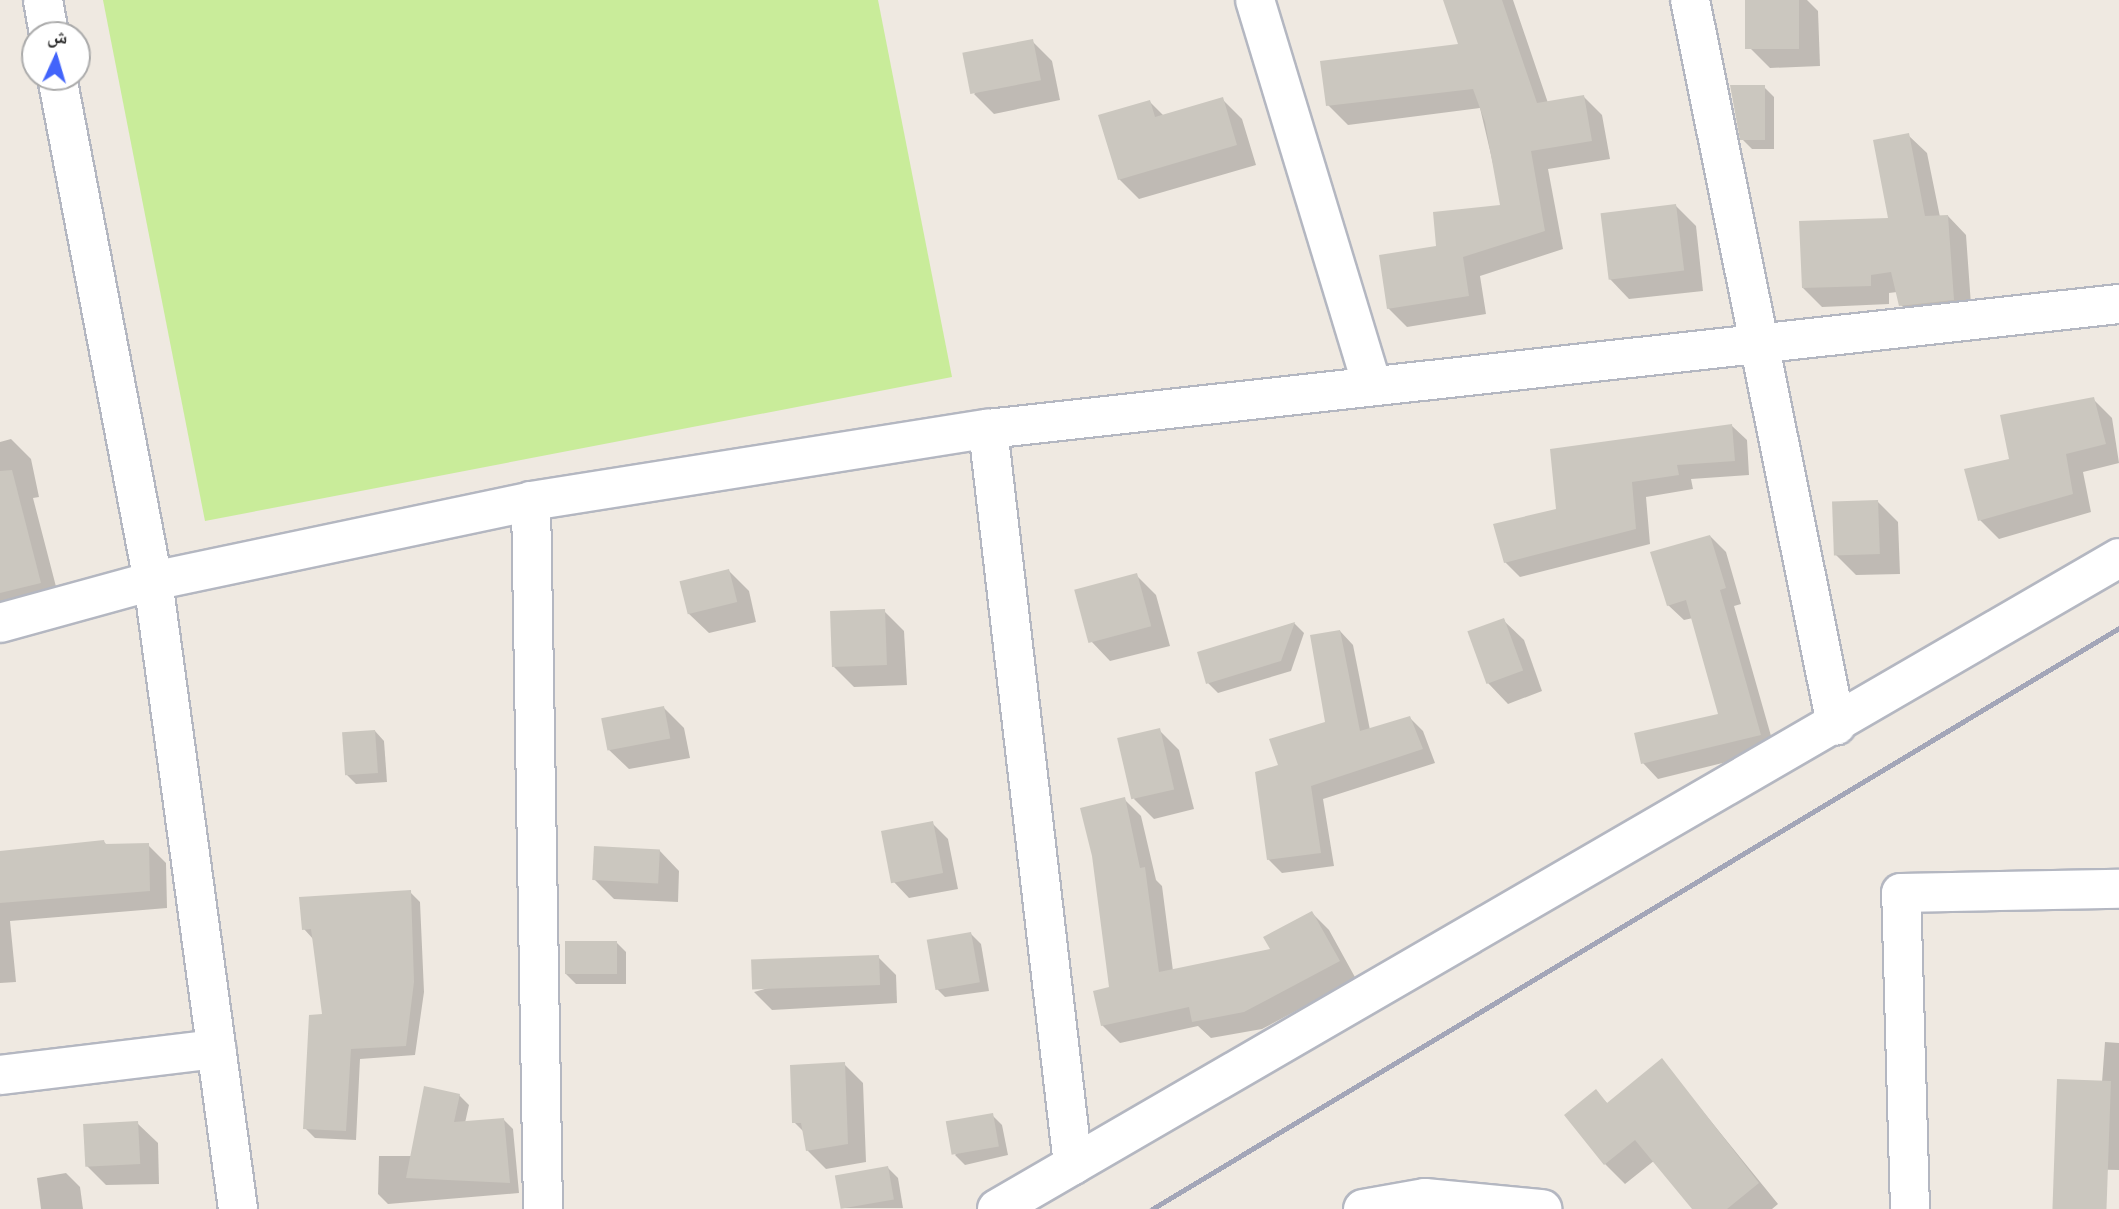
<!DOCTYPE html>
<meta charset="utf-8">
<style>
body{margin:0}
#map{position:relative;width:2119px;height:1209px;overflow:hidden;background:#efe9e1;font-family:Signika,"Noto Naskh Arabic",sans-serif}
div>[style]{position:absolute}
[style*='--x']{left:calc(var(--x)*1px);top:calc(var(--y)*1px);width:calc(var(--w)*1px);rotate:calc(var(--a)*1deg)}
.pitch>*{inset:0;background:#c9ec9a}
.shadow>*{inset:0;background:#0003}
.building>*{inset:0;background:#cbc7bf;transform-origin:0 0}
.roads{filter:drop-shadow(2px 0 #b4b7c1) drop-shadow(-2px 0 #b4b7c1) drop-shadow(0 2px #b4b7c1) drop-shadow(0 -2px #b4b7c1)}
.minor>*{height:38px;margin:-19px;padding:0 19px;transform-origin:19px;border-radius:19px;background:#fff}
.tertiary>*{height:38px;margin:-19px;padding:0 19px;transform-origin:19px;border-radius:19px;background:#fff}
.rail>*{height:5px;margin:-2.5px;padding:0 2.5px;transform-origin:2.5px;border-radius:2.5px;background:#a3a6b8}
span{translate:-50% -50%;white-space:nowrap;text-align:center;line-height:1.15;-webkit-text-stroke:5px #fff;paint-order:stroke}
.north{position:absolute;left:21px;top:21px;width:70px;height:70px;box-sizing:border-box;background:#fff;border:2px solid #ababab;border-radius:50%;rotate:4deg;font-size:19px;font-weight:700;line-height:28px;text-align:center;color:#2e2e2e}
.north::after{content:'';display:block;margin:auto;width:24px;height:32px;background:#4264fb;clip-path:polygon(50% 0,100% 100%,50% 72%,0 100%)}
</style>
<div id="map">
<div class="pitch">
<div style="clip-path:polygon(103px 0,878px 0,952px 377px,205px 521px)"></div>
</div>
<div class="shadow">
<div style="clip-path:polygon(1445px 0,1513px 0,1548px 103px,1584px 97px,1602px 115px,1610px 159px,1548px 169px,1563px 249px,1480px 276px,1486px 314px,1407px 327px,1388px 308px,1438px 248px,1503px 206px,1480px 108px,1348px 125px,1328px 105px,1461px 45px)"></div>
<div style="clip-path:polygon(1747px 0,1807px 0,1818px 11px,1820px 66px,1770px 68px,1750px 48px)"></div>
<div style="clip-path:polygon(1032px 41px,1052px 61px,1060px 100px,994px 114px,974px 94px)"></div>
<div style="clip-path:polygon(1764px 87px,1774px 97px,1774px 149px,1752px 149px,1742px 139px)"></div>
<div style="clip-path:polygon(1222px 99px,1242px 119px,1256px 165px,1139px 199px,1119px 179px,1150px 102px,1164px 116px)"></div>
<div style="clip-path:polygon(1908px 135px,1927px 153px,1940px 217px,1948px 216px,1966px 235px,1972px 319px,1920px 324px,1901px 305px,1897px 292px,1889px 293px,1889px 304px,1822px 307px,1803px 288px,1890px 220px)"></div>
<div style="clip-path:polygon(1676px 206px,1696px 226px,1703px 291px,1629px 299px,1609px 278px)"></div>
<div style="clip-path:polygon(2093px 399px,2112px 418px,2119px 463px,2083px 472px,2091px 512px,1999px 539px,1980px 520px,2011px 460px)"></div>
<div style="clip-path:polygon(1732px 426px,1747px 440px,1749px 475px,1691px 479px,1693px 489px,1646px 497px,1650px 544px,1520px 577px,1505px 562px,1557px 510px)"></div>
<div style="clip-path:polygon(11px 439px,31px 459px,39px 497px,33px 498px,60px 602px,0 618px,0 442px)"></div>
<div style="clip-path:polygon(1878px 502px,1898px 522px,1900px 574px,1856px 575px,1836px 555px)"></div>
<div style="clip-path:polygon(1710px 536px,1726px 552px,1741px 604px,1734px 606px,1775px 750px,1658px 779px,1643px 763px,1720px 715px,1693px 618px,1684px 620px,1668px 605px)"></div>
<div style="clip-path:polygon(729px 571px,749px 591px,756px 622px,709px 633px,688px 613px)"></div>
<div style="clip-path:polygon(1136px 575px,1156px 595px,1170px 646px,1110px 661px,1090px 640px)"></div>
<div style="clip-path:polygon(884px 611px,904px 631px,907px 685px,854px 687px,834px 667px)"></div>
<div style="clip-path:polygon(1503px 620px,1524px 640px,1542px 691px,1508px 704px,1488px 683px)"></div>
<div style="clip-path:polygon(1294px 623px,1304px 633px,1291px 671px,1218px 693px,1208px 683px,1199px 653px)"></div>
<div style="clip-path:polygon(1340px 631px,1353px 645px,1370px 730px,1410px 718px,1423px 731px,1435px 763px,1323px 799px,1334px 866px,1282px 873px,1268px 859px,1280px 766px,1327px 723px)"></div>
<div style="clip-path:polygon(664px 708px,684px 728px,690px 758px,629px 769px,608px 749px)"></div>
<div style="clip-path:polygon(1159px 730px,1179px 750px,1194px 809px,1154px 819px,1134px 799px)"></div>
<div style="clip-path:polygon(375px 731px,384px 741px,387px 782px,356px 784px,346px 774px)"></div>
<div style="clip-path:polygon(1124px 799px,1141px 816px,1156px 880px,1162px 886px,1173px 971px,1273px 950px,1312px 913px,1329px 930px,1356px 979px,1262px 1029px,1211px 1038px,1198px 1026px,1120px 1043px,1102px 1025px,1111px 989px)"></div>
<div style="clip-path:polygon(932px 823px,948px 839px,958px 889px,909px 898px,893px 881px)"></div>
<div style="clip-path:polygon(104px 842px,108px 846px,148px 845px,166px 863px,167px 908px,10px 921px,16px 982px,0 983px,0 853px)"></div>
<div style="clip-path:polygon(659px 850px,679px 871px,678px 902px,614px 899px,594px 879px)"></div>
<div style="clip-path:polygon(410px 892px,420px 902px,424px 992px,415px 1055px,360px 1059px,356px 1140px,315px 1138px,305px 1128px,324px 1016px,314px 940px,304px 929px)"></div>
<div style="clip-path:polygon(971px 934px,981px 944px,989px 991px,945px 997px,935px 987px)"></div>
<div style="clip-path:polygon(616px 942px,626px 952px,626px 984px,576px 984px,566px 974px)"></div>
<div style="clip-path:polygon(878px 957px,896px 975px,897px 1003px,772px 1010px,754px 992px)"></div>
<div style="clip-path:polygon(2105px 1042px,2119px 1043px,2119px 1170px,2075px 1169px,2102px 1082px)"></div>
<div style="clip-path:polygon(1662px 1061px,1778px 1204px,1772px 1209px,1694px 1209px,1655px 1160px,1625px 1184px,1605px 1164px,1595px 1091px,1608px 1104px)"></div>
<div style="clip-path:polygon(844px 1064px,863px 1083px,866px 1162px,826px 1169px,807px 1150px,804px 1132px,794px 1122px)"></div>
<div style="clip-path:polygon(459px 1095px,469px 1105px,465px 1123px,503px 1119px,513px 1129px,519px 1193px,388px 1204px,378px 1194px,379px 1156px,412px 1156px)"></div>
<div style="clip-path:polygon(992px 1115px,1002px 1125px,1008px 1155px,965px 1165px,955px 1155px)"></div>
<div style="clip-path:polygon(137px 1123px,158px 1143px,159px 1184px,106px 1185px,86px 1165px)"></div>
<div style="clip-path:polygon(888px 1168px,898px 1178px,903px 1208px,843px 1208px)"></div>
<div style="clip-path:polygon(66px 1173px,80px 1187px,83px 1209px,41px 1209px,37px 1178px)"></div>
</div>
<div class="building">
<div style="clip-path:polygon(1443px 0,1502px 0,1537px 103px,1584px 95px,1592px 141px,1531px 151px,1545px 231px,1463px 257px,1469px 296px,1387px 309px,1379px 255px,1436px 246px,1433px 212px,1500px 205px,1485px 122px,1473px 89px,1326px 106px,1320px 61px,1458px 44px)"></div>
<div style="left:1745px;top:0;width:54px;height:49px"></div>
<div style="left:1033px;top:39px;width:42px;height:72px;rotate:79deg"></div>
<div style="clip-path:polygon(1730px 85px,1765px 85px,1765px 140px,1740px 140px)"></div>
<div style="clip-path:polygon(1223px 97px,1237px 145px,1118px 180px,1098px 115px,1150px 100px,1155px 117px)"></div>
<div style="clip-path:polygon(1909px 133px,1925px 216px,1948px 215px,1954px 300px,1899px 306px,1891px 272px,1871px 275px,1871px 286px,1802px 288px,1799px 221px,1888px 218px,1873px 140px)"></div>
<div style="left:1676px;top:204px;width:67px;height:76px;rotate:83deg"></div>
<div style="clip-path:polygon(2094px 397px,2106px 444px,2066px 454px,2073px 494px,1978px 521px,1964px 469px,2009px 459px,2000px 415px)"></div>
<div style="clip-path:polygon(1732px 424px,1735px 461px,1677px 465px,1679px 475px,1632px 482px,1636px 529px,1504px 563px,1493px 524px,1556px 509px,1550px 449px)"></div>
<div style="clip-path:polygon(12px 470px,41px 583px,0 593px,0 471px)"></div>
<div style="left:1878px;top:500px;width:54px;height:46px;rotate:88deg"></div>
<div style="clip-path:polygon(1710px 535px,1726px 588px,1720px 590px,1761px 735px,1641px 764px,1634px 733px,1718px 714px,1686px 600px,1667px 606px,1650px 552px)"></div>
<div style="left:729px;top:569px;width:34px;height:51px;rotate:76deg"></div>
<div style="left:1137px;top:573px;width:55px;height:65px;rotate:75deg"></div>
<div style="left:885px;top:609px;width:56px;height:55px;rotate:88deg"></div>
<div style="left:1504px;top:618px;width:56px;height:39px;rotate:70deg"></div>
<div style="clip-path:polygon(1295px 622px,1281px 661px,1206px 684px,1197px 652px)"></div>
<div style="clip-path:polygon(1340px 630px,1360px 731px,1410px 716px,1423px 749px,1311px 786px,1321px 853px,1267px 860px,1255px 772px,1278px 765px,1269px 739px,1325px 722px,1310px 635px)"></div>
<div style="left:664px;top:706px;width:33px;height:64px;rotate:79deg"></div>
<div style="left:1160px;top:728px;width:63px;height:44px;rotate:77deg"></div>
<div style="left:375px;top:730px;width:43px;height:33px;rotate:86deg"></div>
<div style="clip-path:polygon(1125px 797px,1140px 868px,1145px 867px,1159px 972px,1270px 949px,1263px 937px,1312px 911px,1340px 961px,1244px 1012px,1192px 1022px,1189px 1007px,1101px 1026px,1093px 991px,1109px 987px,1092px 856px,1080px 808px)"></div>
<div style="left:933px;top:821px;width:53px;height:53px;rotate:79deg"></div>
<div style="clip-path:polygon(104px 840px,105px 844px,149px 843px,150px 891px,0 903px,0 851px)"></div>
<div style="left:594px;top:846px;width:66px;height:34px;rotate:3deg"></div>
<div style="clip-path:polygon(411px 890px,414px 982px,406px 1046px,351px 1049px,346px 1131px,303px 1129px,309px 1015px,322px 1014px,311px 929px,302px 930px,299px 897px)"></div>
<div style="left:971px;top:932px;width:51px;height:45px;rotate:80deg"></div>
<div style="left:565px;top:941px;width:52px;height:33px"></div>
<div style="left:879px;top:955px;width:30px;height:128px;rotate:88deg"></div>
<div style="clip-path:polygon(1662px 1058px,1759px 1183px,1727px 1209px,1692px 1209px,1635px 1140px,1604px 1165px,1564px 1115px,1596px 1089px,1607px 1103px)"></div>
<div style="clip-path:polygon(845px 1062px,848px 1144px,806px 1151px,801px 1123px,792px 1123px,790px 1065px)"></div>
<div style="left:2057px;top:1079px;width:54px;height:130px;rotate:2deg"></div>
<div style="clip-path:polygon(424px 1086px,460px 1094px,454px 1122px,504px 1118px,510px 1183px,406px 1178px)"></div>
<div style="left:993px;top:1113px;width:34px;height:48px;rotate:80deg"></div>
<div style="left:138px;top:1121px;width:43px;height:55px;rotate:87deg"></div>
<div style="left:888px;top:1166px;width:34px;height:54px;rotate:80deg"></div>
</div>
<div class="roads">
<div class="minor">
<div style="--x:43;--y:0;--w:36;--a:80"></div>
<div style="--x:1255;--y:0;--w:403;--a:73.1"></div>
<div style="--x:1690;--y:0;--w:740;--a:78.61"></div>
<div style="--x:57;--y:77;--w:513;--a:79.22"></div>
<div style="--x:153;--y:581;--w:634;--a:82.29"></div>
<div style="--x:988;--y:429;--w:741;--a:83.41"></div>
<div style="--x:531;--y:501;--w:708;--a:89.03"></div>
<div style="--x:0;--y:623;--w:159;--a:-15.4"></div>
<div style="--x:153;--y:581;--w:386;--a:-11.9"></div>
<div style="--x:531;--y:501;--w:463;--a:-9"></div>
<div style="--x:988;--y:429;--w:1138;--a:-6.31"></div>
<div style="--x:0;--y:1075;--w:218;--a:-6.9"></div>
<div style="--x:1363;--y:1209;--w:63;--a:-10.1"></div>
<div style="--x:1425;--y:1198;--w:118;--a:5.4"></div>
<div style="--x:1910;--y:1209;--w:316;--a:-91.6"></div>
<div style="--x:1901;--y:893;--w:218;--a:-1.1"></div>
</div>
<div class="tertiary">
<div style="--x:997;--y:1209;--w:1297;--a:-30.12"></div>
</div>
</div>
<div class="rail">
<div style="--x:1152;--y:1209;--w:1128;--a:-31"></div>
</div>
<div class="north">ش</div>
</div>
